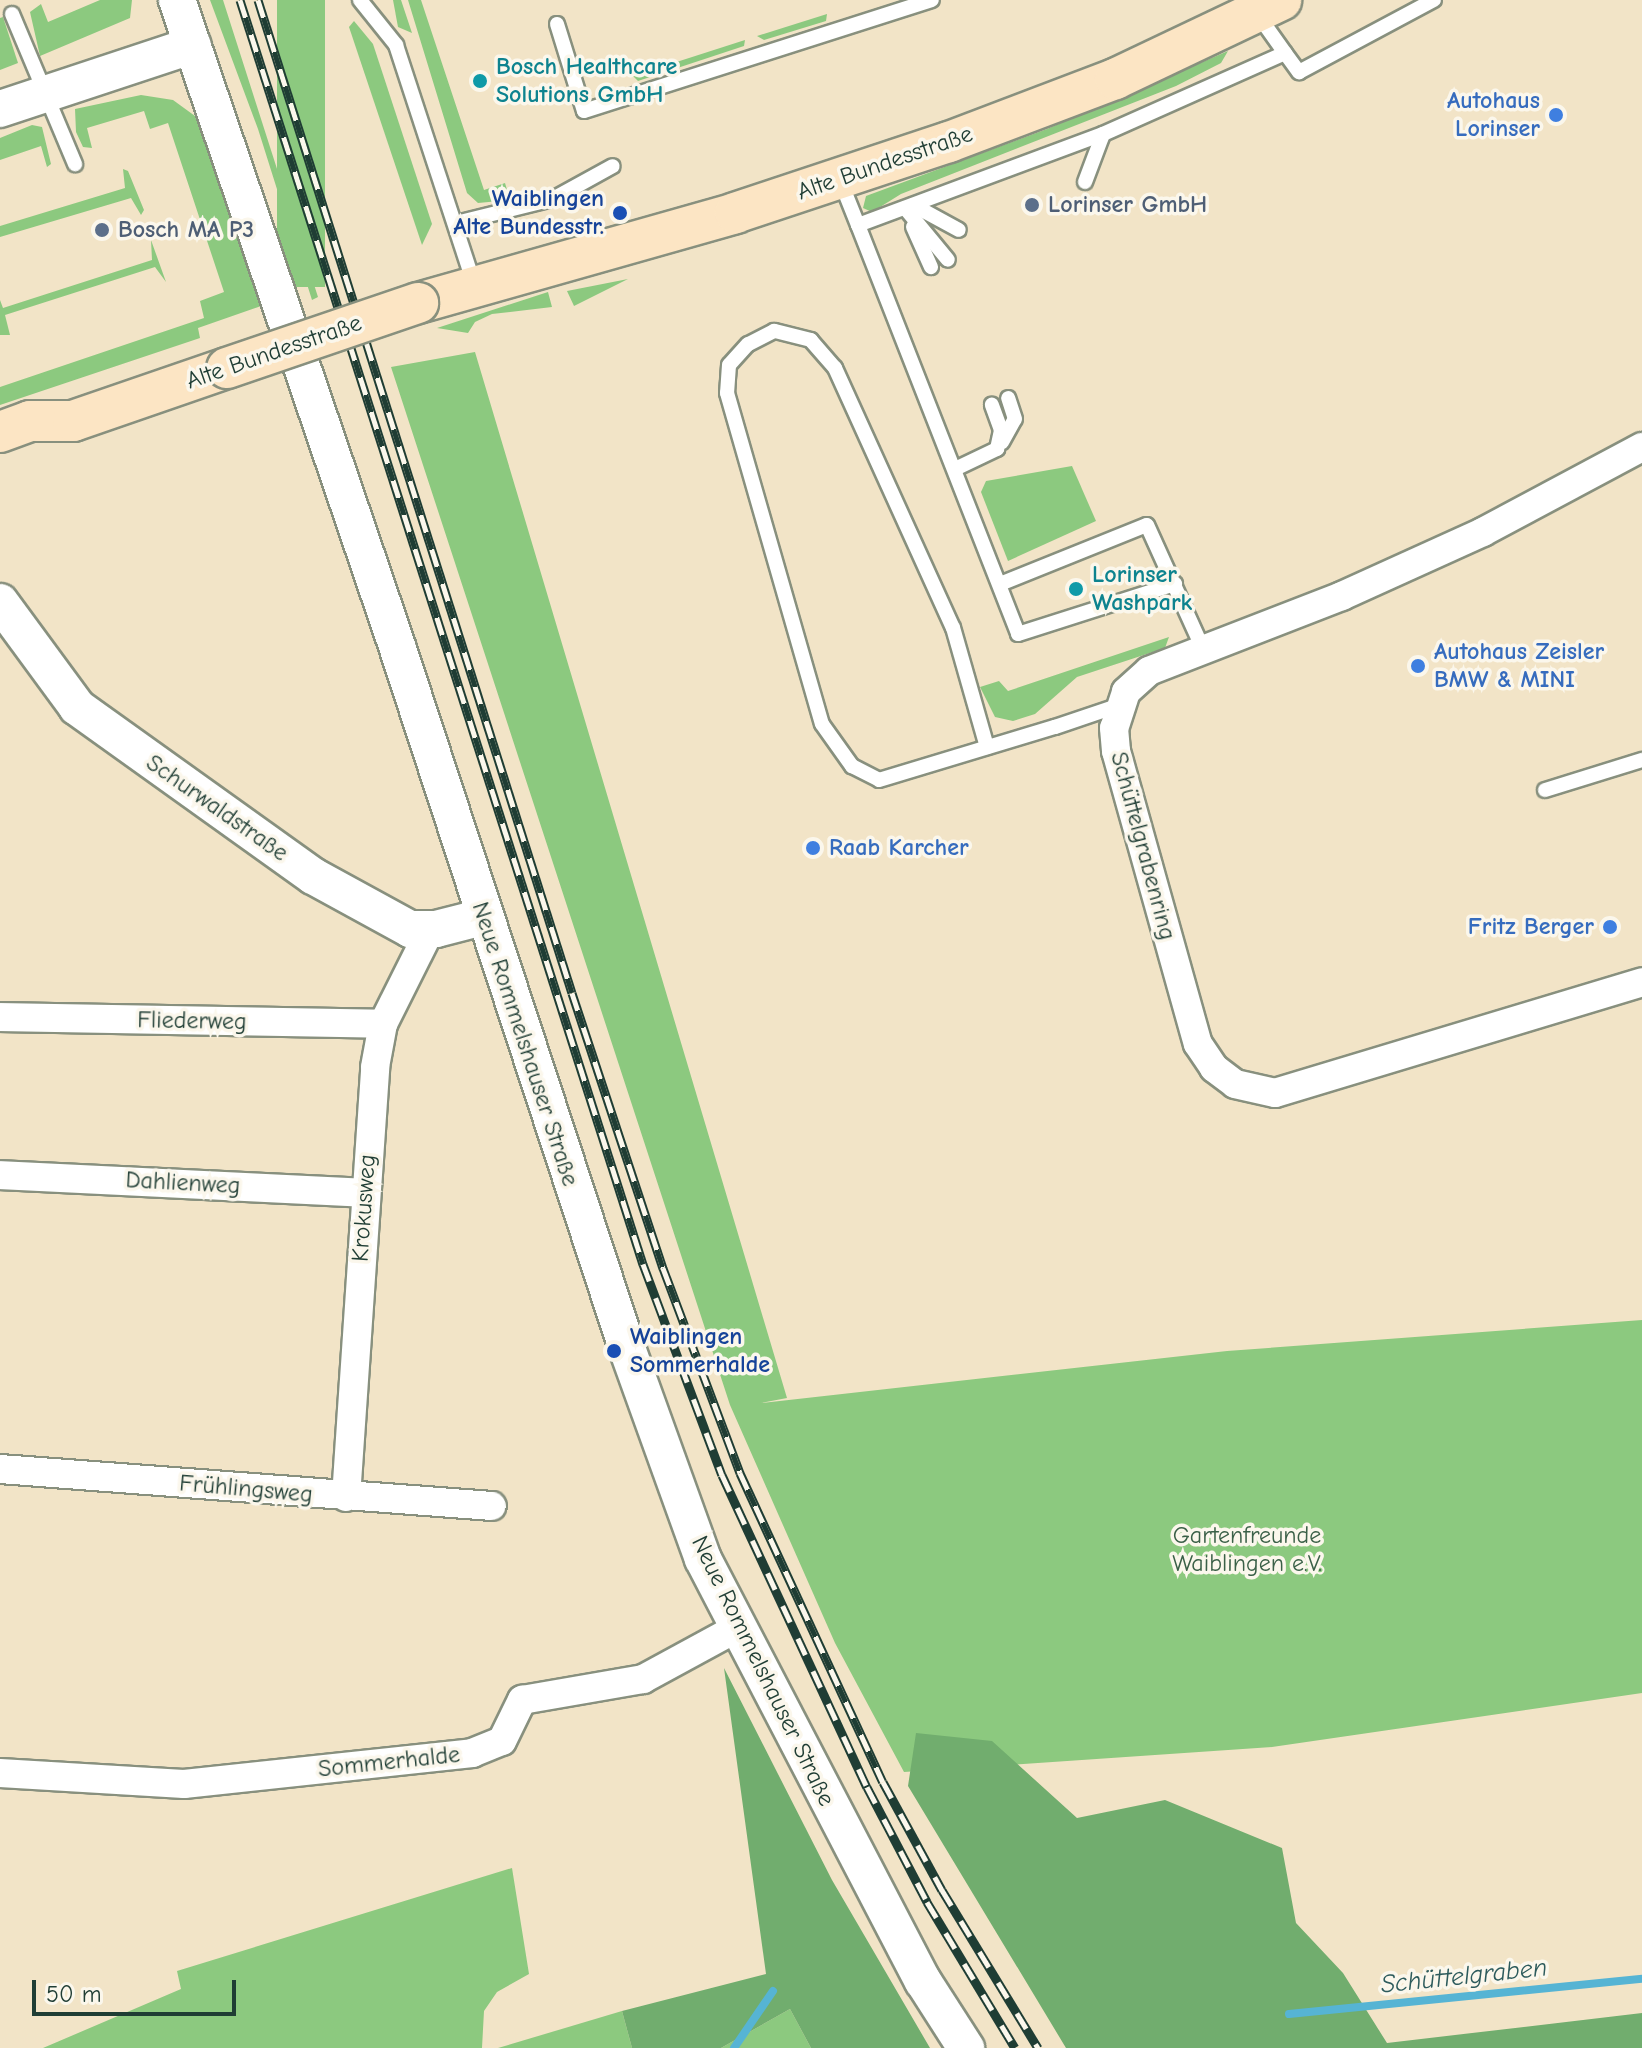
<!DOCTYPE html>
<meta charset="utf-8">
<style>
body{margin:0}
#map{position:relative;width:1642px;height:2048px;overflow:hidden;background:#f2e4c7;font-family:"Comic Neue",sans-serif}
div>[style]{position:absolute}
[style*='--x']{left:calc(var(--x)*1px);top:calc(var(--y)*1px);width:calc(var(--w)*1px);rotate:calc(var(--a)*1deg)}
.green>*{inset:0;background:#8cc97f;transform-origin:0 0}
.forest>*{inset:0;background:#71ad6e}
.stream>*{height:8px;margin:-4px;padding:0 4px;transform-origin:4px;border-radius:4px;background:#56b4d4}
.roads{filter:drop-shadow(2px 0 #88907e) drop-shadow(-2px 0 #88907e) drop-shadow(0 2px #88907e) drop-shadow(0 -2px #88907e)}
.service>*{height:14px;margin:-7px;padding:0 7px;transform-origin:7px;border-radius:7px;background:#fff}
.minor>*{height:28px;margin:-14px;padding:0 14px;transform-origin:14px;border-radius:14px;background:#fff}
.tertiary>*{height:36px;margin:-18px;padding:0 18px;transform-origin:18px;border-radius:18px;background:#fff}
.secondary>*{height:40px;margin:-20px;padding:0 20px;transform-origin:20px;border-radius:20px;background:#fce5c4}
.rail>*{height:9px;margin-top:-4.5px;transform-origin:0;background:repeating-linear-gradient(90deg,#fbf7ec 0 18px,#1f3d34 0 36px);box-sizing:border-box;border-block:2px solid #1f3d34}
.bridges{filter:drop-shadow(2px 0 #88907e) drop-shadow(-2px 0 #88907e) drop-shadow(0 2px #88907e) drop-shadow(0 -2px #88907e)}
.secondary-bridge>*{height:40px;margin:-20px;padding:0 20px;transform-origin:20px;border-radius:20px;background:#fce5c4}
.dots>*{width:22px;height:22px;translate:-50% -50%;box-sizing:border-box;border:4px solid #fbf7ec;border-radius:50%}
span{translate:-50% -50%;white-space:nowrap;text-align:center;line-height:1.15;-webkit-text-stroke:7px #fbf7ec;paint-order:stroke}
.culture-label{font-size:24px;color:#0d838f;font-weight:700}
.left{translate:0 -50%;text-align:left}
.shop-label{font-size:24px;color:#366cbe;font-weight:700}
.right{translate:-100% -50%;text-align:right}
.street-label{font-size:24px;color:#1f3d34}
.transit-label{font-size:24px;color:#164399;font-weight:700}
.service-label{font-size:24px;color:#4e5e75;font-weight:700}
.park-label{font-size:24px;color:#3a6047}
.water-label{font-size:26px;color:#2d5b5c;font-style:italic}
.scale{position:absolute;left:32px;top:1980px;width:204px;height:36px;box-sizing:border-box;border:4px solid #1f3d34;border-top:0;padding-left:10px;font-size:24px;line-height:28px;white-space:nowrap;color:#1f3d34;-webkit-text-stroke:6px #fbf7ec;paint-order:stroke}
</style>
<div id="map">
<div class="green">
<div style="clip-path:polygon(100px 0,132px 0,130px 18px,40px 56px,30px 12px,41px 4px,48px 22px)"></div>
<div style="clip-path:polygon(210px 0,223px 0,318px 297px,312px 300px,258px 129px)"></div>
<div style="left:277px;top:0;width:48px;height:287px"></div>
<div style="clip-path:polygon(393px 0,401px 0,412px 33px,398px 27px)"></div>
<div style="clip-path:polygon(408px 0,421px 0,484px 190px,505px 183px,510px 200px,478px 203px,467px 193px)"></div>
<div style="clip-path:polygon(827px 14px,826px 21px,764px 40px,757px 36px)"></div>
<div style="clip-path:polygon(3px 17px,18px 63px,0 70px,0 18px)"></div>
<div style="clip-path:polygon(354px 21px,373px 44px,432px 224px,422px 245px,349px 27px)"></div>
<div style="clip-path:polygon(745px 40px,744px 46px,638px 81px,633px 76px)"></div>
<div style="clip-path:polygon(1228px 51px,1221px 63px,1176px 86px,901px 194px,872px 212px,863px 208px,866px 196px,1047px 129px)"></div>
<div style="clip-path:polygon(141px 95px,173px 100px,195px 116px,264px 305px,198px 328px,200px 338px,0 405px,0 387px,204px 318px,200px 301px,224px 292px,168px 123px,150px 129px,144px 111px,87px 128px,92px 148px,83px 147px,76px 132px,75px 109px)"></div>
<div style="clip-path:polygon(32px 125px,42px 127px,51px 164px,47px 167px,41px 146px,0 160px,0 138px)"></div>
<div style="clip-path:polygon(123px 169px,128px 171px,144px 210px,141px 215px,131px 198px,0 237px,0 226px,125px 188px)"></div>
<div style="clip-path:polygon(151px 240px,166px 282px,155px 267px,5px 315px,10px 335px,0 335px,0 300px,3px 308px,152px 260px)"></div>
<div style="clip-path:polygon(628px 279px,574px 306px,567px 291px)"></div>
<div style="clip-path:polygon(548px 292px,552px 307px,492px 314px,475px 322px,468px 333px,437px 328px)"></div>
<div style="clip-path:polygon(475px 352px,787px 1398px,761px 1403px,1227px 1351px,1642px 1320px,1642px 1693px,1272px 1747px,904px 1772px,835px 1643px,730px 1405px,391px 367px)"></div>
<div style="clip-path:polygon(1072px 466px,1096px 521px,1008px 561px,981px 492px,986px 481px)"></div>
<div style="clip-path:polygon(1169px 637px,1165px 648px,1077px 677px,1035px 714px,1013px 721px,995px 717px,980px 687px,999px 681px,1008px 691px)"></div>
<div style="clip-path:polygon(512px 1868px,529px 1974px,497px 1992px,484px 2011px,482px 2048px,43px 2048px,181px 1989px,177px 1971px)"></div>
<div style="clip-path:polygon(790px 2009px,811px 2048px,721px 2048px)"></div>
<div style="clip-path:polygon(622px 2011px,632px 2048px,498px 2048px)"></div>
</div>
<div class="forest">
<div style="clip-path:polygon(724px 1668px,832px 1880px,930px 2048px,811px 2048px,790px 2009px,721px 2048px,632px 2048px,622px 2011px,766px 1974px)"></div>
<div style="clip-path:polygon(916px 1733px,992px 1741px,1077px 1818px,1165px 1800px,1282px 1848px,1296px 1923px,1343px 1973px,1387px 2043px,1642px 2013px,1642px 2048px,1066px 2048px,908px 1786px)"></div>
</div>
<div class="stream">
<div style="--x:1289;--y:2014;--w:355;--a:-5.7"></div>
<div style="--x:734;--y:2048;--w:69;--a:-55.6"></div>
</div>
<div class="roads">
<div class="service">
<div style="--x:360;--y:0;--w:58;--a:51.3"></div>
<div style="--x:396;--y:45;--w:254;--a:71.9"></div>
<div style="--x:12;--y:14;--w:163;--a:67.2"></div>
<div style="--x:557;--y:24;--w:91;--a:72.8"></div>
<div style="--x:584;--y:111;--w:365;--a:-17.7"></div>
<div style="--x:1285;--y:53;--w:24;--a:54"></div>
<div style="--x:1299;--y:72;--w:153;--a:-28.1"></div>
<div style="--x:840;--y:180;--w:48;--a:68.2"></div>
<div style="--x:858;--y:225;--w:261;--a:-20.4"></div>
<div style="--x:1103;--y:134;--w:199;--a:-24"></div>
<div style="--x:1285;--y:53;--w:47;--a:-125.4"></div>
<div style="--x:1085;--y:182;--w:51;--a:-69.4"></div>
<div style="--x:913;--y:205;--w:52;--a:28.5"></div>
<div style="--x:905;--y:208;--w:67;--a:50.4"></div>
<div style="--x:456;--y:223;--w:100;--a:-13.9"></div>
<div style="--x:553;--y:199;--w:68;--a:-28.8"></div>
<div style="--x:858;--y:225;--w:439;--a:68.6"></div>
<div style="--x:1018;--y:634;--w:165;--a:-17.7"></div>
<div style="--x:913;--y:227;--w:44;--a:65.8"></div>
<div style="--x:1002;--y:442;--w:26;--a:-61"></div>
<div style="--x:1015;--y:419;--w:22;--a:-108"></div>
<div style="--x:955;--y:469;--w:47;--a:-25.5"></div>
<div style="--x:997;--y:449;--w:19;--a:-78"></div>
<div style="--x:1001;--y:430;--w:27;--a:-110"></div>
<div style="--x:1000;--y:584;--w:158;--a:-21.9"></div>
<div style="--x:1147;--y:525;--w:136;--a:65.7"></div>
<div style="--x:987;--y:747;--w:124;--a:-105.9"></div>
<div style="--x:953;--y:628;--w:286;--a:-114.4"></div>
<div style="--x:835;--y:368;--w:37;--a:-131"></div>
<div style="--x:811;--y:340;--w:38;--a:-166"></div>
<div style="--x:774;--y:331;--w:29;--a:153"></div>
<div style="--x:748;--y:344;--w:28;--a:132"></div>
<div style="--x:729;--y:365;--w:28;--a:94"></div>
<div style="--x:727;--y:393;--w:344;--a:74"></div>
<div style="--x:822;--y:724;--w:52;--a:54.5"></div>
<div style="--x:852;--y:766;--w:30;--a:27"></div>
<div style="--x:879;--y:780;--w:184;--a:-16.8"></div>
<div style="--x:1055;--y:727;--w:69;--a:-18.7"></div>
<div style="--x:1545;--y:790;--w:102;--a:-17.2"></div>
</div>
<div class="minor">
<div style="--x:1642;--y:447;--w:180;--a:151.9"></div>
<div style="--x:1483;--y:532;--w:155;--a:155.6"></div>
<div style="--x:1342;--y:596;--w:207;--a:158.8"></div>
<div style="--x:1149;--y:671;--w:31;--a:138"></div>
<div style="--x:1126;--y:692;--w:38;--a:108"></div>
<div style="--x:1114;--y:728;--w:23;--a:85"></div>
<div style="--x:1116;--y:751;--w:304;--a:74.4"></div>
<div style="--x:1198;--y:1044;--w:29;--a:56"></div>
<div style="--x:1214;--y:1068;--w:26;--a:37"></div>
<div style="--x:1235;--y:1084;--w:41;--a:12.7"></div>
<div style="--x:1275;--y:1093;--w:383;--a:-16.8"></div>
<div style="--x:0;--y:1017;--w:383;--a:1"></div>
<div style="--x:0;--y:1175;--w:365;--a:2.8"></div>
<div style="--x:0;--y:1469;--w:493;--a:4.3"></div>
<div style="--x:346;--y:1497;--w:431;--a:-86.1"></div>
<div style="--x:375;--y:1067;--w:44;--a:-79.5"></div>
<div style="--x:383;--y:1024;--w:105;--a:-63.4"></div>
<div style="--x:0;--y:1773;--w:184;--a:3.4"></div>
<div style="--x:184;--y:1784;--w:290;--a:-6.1"></div>
<div style="--x:472;--y:1753;--w:32;--a:-22"></div>
<div style="--x:502;--y:1741;--w:46;--a:-64"></div>
<div style="--x:522;--y:1700;--w:123;--a:-9.8"></div>
<div style="--x:643;--y:1679;--w:107;--a:-28.5"></div>
</div>
<div class="tertiary">
<div style="--x:177;--y:0;--w:682;--a:71.19"></div>
<div style="--x:397;--y:646;--w:739;--a:71.86"></div>
<div style="--x:627;--y:1348;--w:224;--a:70.2"></div>
<div style="--x:703;--y:1559;--w:476;--a:62.5"></div>
<div style="--x:923;--y:1981;--w:80;--a:57.3"></div>
<div style="--x:0;--y:109;--w:203;--a:-18.3"></div>
<div style="--x:0;--y:602;--w:130;--a:53.7"></div>
<div style="--x:77;--y:707;--w:290;--a:35.6"></div>
<div style="--x:313;--y:876;--w:111;--a:28.7"></div>
<div style="--x:410;--y:929;--w:26;--a:0"></div>
<div style="--x:436;--y:929;--w:49;--a:-14.3"></div>
</div>
<div class="secondary">
<div style="--x:418;--y:303;--w:330;--a:-15.8"></div>
<div style="--x:735;--y:213;--w:225;--a:-18.4"></div>
<div style="--x:949;--y:142;--w:178;--a:-20.8"></div>
<div style="--x:1115;--y:79;--w:184;--a:-25.4"></div>
<div style="--x:0;--y:432;--w:32;--a:-20"></div>
<div style="--x:30;--y:421;--w:43;--a:0"></div>
<div style="--x:73;--y:421;--w:163;--a:-19"></div>
</div>
</div>
<div class="rail">
<div style="--x:240;--y:0;--w:1327;--a:72.32"></div>
<div style="--x:643;--y:1264;--w:225;--a:69.5"></div>
<div style="--x:722;--y:1475;--w:344;--a:65.1"></div>
<div style="--x:867;--y:1787;--w:130;--a:62.4"></div>
<div style="--x:927;--y:1902;--w:170;--a:58.9"></div>
<div style="--x:258;--y:0;--w:1041;--a:72.45"></div>
<div style="--x:572;--y:993;--w:290;--a:71.7"></div>
<div style="--x:663;--y:1268;--w:219;--a:69.4"></div>
<div style="--x:740;--y:1473;--w:340;--a:65.2"></div>
<div style="--x:883;--y:1782;--w:123;--a:61.4"></div>
<div style="--x:942;--y:1890;--w:185;--a:58.7"></div>
</div>
<div class="bridges">
<div class="secondary-bridge">
<div style="--x:227;--y:368;--w:202;--a:-18.8"></div>
</div>
</div>
<div class="dots">
<div style="left:480px;top:81px;background:#0f9aa8"></div>
<div style="left:1556px;top:115px;background:#3f7fe0"></div>
<div style="left:1032px;top:205px;background:#5c6f8a"></div>
<div style="left:620px;top:213px;background:#1a4fb4"></div>
<div style="left:102px;top:230px;background:#5c6f8a"></div>
<div style="left:1076px;top:589px;background:#0f9aa8"></div>
<div style="left:1418px;top:666px;background:#3f7fe0"></div>
<div style="left:813px;top:848px;background:#3f7fe0"></div>
<div style="left:1610px;top:927px;background:#3f7fe0"></div>
<div style="left:614px;top:1351px;background:#1a4fb4"></div>
</div>
<div class="culture-label">
<span class="left" style="left:496px;top:81px">Bosch Healthcare<br>Solutions GmbH</span>
<span class="left" style="left:1092px;top:589px">Lorinser<br>Washpark</span>
</div>
<div class="shop-label">
<span class="right" style="left:1540px;top:115px">Autohaus<br>Lorinser</span>
<span class="left" style="left:1434px;top:666px">Autohaus Zeisler<br>BMW &amp; MINI</span>
<span class="left" style="left:829px;top:848px">Raab Karcher</span>
<span class="right" style="left:1594px;top:927px">Fritz Berger</span>
</div>
<div class="street-label">
<span style="left:885px;top:163px;rotate:-19deg">Alte Bundesstraße</span>
<span style="left:274px;top:352px;rotate:-19deg">Alte Bundesstraße</span>
<span style="left:217px;top:808px;rotate:35deg">Schurwaldstraße</span>
<span style="left:1143px;top:846px;rotate:75deg">Schüttelgrabenring</span>
<span style="left:192px;top:1021px;rotate:1deg">Fliederweg</span>
<span style="left:525px;top:1044px;rotate:72deg">Neue Rommelshauser Straße</span>
<span style="left:183px;top:1183px;rotate:3deg">Dahlienweg</span>
<span style="left:364px;top:1208px;rotate:-86deg">Krokusweg</span>
<span style="left:246px;top:1489px;rotate:5deg">Frühlingsweg</span>
<span style="left:763px;top:1671px;rotate:64deg">Neue Rommelshauser Straße</span>
<span style="left:389px;top:1762px;rotate:-6deg">Sommerhalde</span>
</div>
<div class="transit-label">
<span class="right" style="left:604px;top:213px">Waiblingen<br>Alte Bundesstr.</span>
<span class="left" style="left:630px;top:1351px">Waiblingen<br>Sommerhalde</span>
</div>
<div class="service-label">
<span class="left" style="left:1048px;top:205px">Lorinser GmbH</span>
<span class="left" style="left:118px;top:230px">Bosch MA P3</span>
</div>
<div class="park-label">
<span style="left:1247px;top:1550px">Gartenfreunde<br>Waiblingen e.V.</span>
</div>
<div class="water-label">
<span style="left:1464px;top:1977px;rotate:-6deg">Schüttelgraben</span>
</div>
<div class="scale">50 m</div>
</div>
